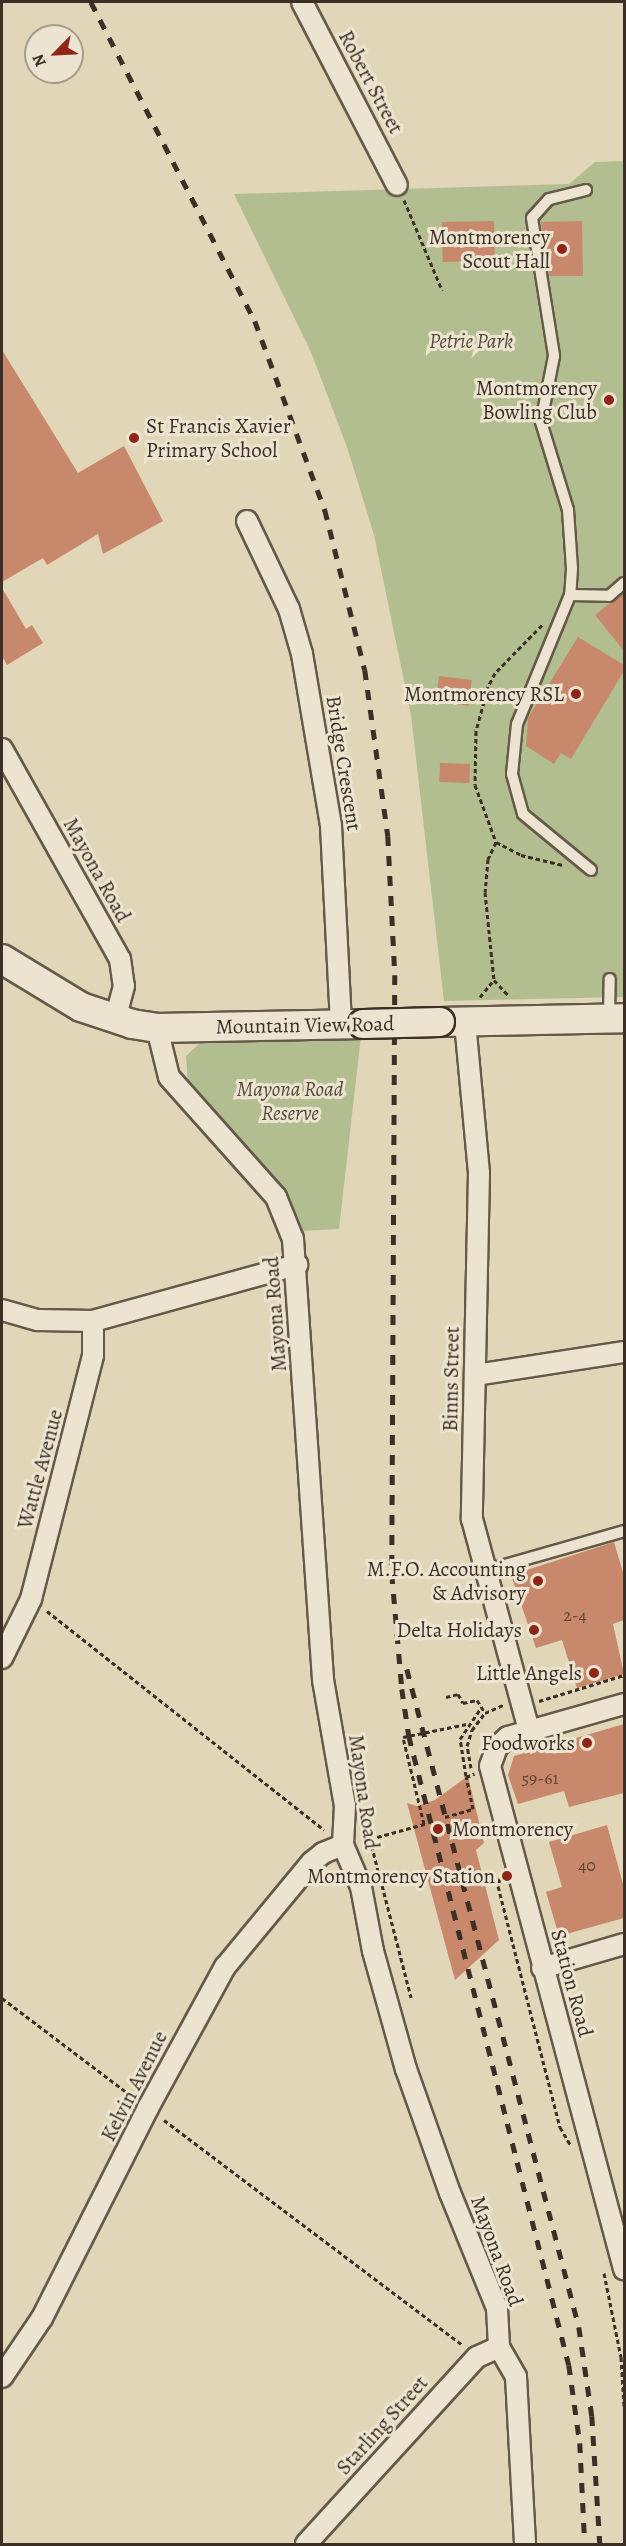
<!DOCTYPE html>
<style>
body{margin:0}
#map{position:relative;width:626px;height:2546px;overflow:hidden;background:#e1d6b7;font-family:Alegreya,serif}
div>[style]{position:absolute}
[style*='--x']{left:calc(var(--x)*1px);top:calc(var(--y)*1px);width:calc(var(--w)*1px);rotate:calc(var(--a)*1deg)}
.green>*{inset:0;background:#b2be8f}
.building>*{inset:0;background:#c8886b;transform-origin:0 0}
.path>*{height:3px;margin-top:-1.5px;transform-origin:0;background:repeating-linear-gradient(90deg,#3c2f25 0 4.5px,transparent 0 7.5px)}
.roads{filter:drop-shadow(2px 0 #65594a) drop-shadow(-2px 0 #65594a) drop-shadow(0 2px #65594a) drop-shadow(0 -2px #65594a)}
.lane>*{height:10px;margin:-5px;padding:0 5px;transform-origin:5px;border-radius:5px;background:#ece4d0}
.street>*{height:20px;margin:-10px;padding:0 10px;transform-origin:10px;border-radius:10px;background:#ece4d0}
.secondary>*{height:28px;margin:-14px;padding:0 14px;transform-origin:14px;border-radius:14px;background:#ece4d0}
.rail>*{height:4.5px;margin-top:-2.25px;transform-origin:0;background:repeating-linear-gradient(90deg,#3c2f25 0 10px,transparent 0 20px)}
.bridges{filter:drop-shadow(2px 0 #3c2f25) drop-shadow(-2px 0 #3c2f25) drop-shadow(0 2px #3c2f25) drop-shadow(0 -2px #3c2f25)}
.secondary-bridge>*{height:28px;margin:-14px;padding:0 14px;transform-origin:14px;border-radius:14px;background:#ece4d0}
.dots>*{width:16px;height:16px;translate:-50% -50%;box-sizing:border-box;border:3px solid #ece4d0;border-radius:50%}
span{translate:-50% -50%;white-space:nowrap;text-align:center;line-height:1.15;-webkit-text-stroke:6px #ece4d0;paint-order:stroke}
.number-label{font-size:18px;color:#5f4536}
.number-label span{-webkit-text-stroke-width:0}
.street-label{font-size:21px;color:#3c2f25}
.poi-label{font-size:21px;color:#3c2f25}
.right{translate:-100% -50%;text-align:right}
.left{translate:0 -50%;text-align:left}
.park-label{font-size:21px;color:#544c3a;font-style:italic}
.frame{position:absolute;inset:0;border:3px solid #3c2f25;pointer-events:none}
.north{position:absolute;left:24px;top:24px;width:60px;height:60px;box-sizing:border-box;background:#ece4d0;border:2px solid #a69c8c;border-radius:50%;rotate:246deg;font-size:16px;font-weight:700;line-height:24px;text-align:center;color:#3c2f25}
.north::after{content:'';display:block;margin:auto;width:21px;height:27px;background:#8f2418;clip-path:polygon(50% 0,100% 100%,50% 72%,0 100%)}
</style>
<div id="map">
<div class="green">
<div style="clip-path:polygon(624px 161px,624px 997px,444px 1001px,411px 715px,374px 535px,347px 447px,311px 352px,234px 194px,569px 184px,595px 162px)"></div>
<div style="clip-path:polygon(361px 1036px,339px 1229px,302px 1231px,272px 1176px,188px 1084px,186px 1056px,203px 1040px)"></div>
</div>
<div class="building">
<div style="left:494px;top:221px;width:40px;height:52px;rotate:89deg"></div>
<div style="clip-path:polygon(582px 221px,583px 276px,549px 276px,541px 222px)"></div>
<div style="clip-path:polygon(2px 350px,78px 473px,124px 446px,163px 521px,103px 554px,98px 534px,47px 565px,43px 558px,2px 582px)"></div>
<div style="clip-path:polygon(2px 588px,26px 629px,32px 625px,43px 643px,7px 665px,2px 656px)"></div>
<div style="clip-path:polygon(624px 592px,624px 651px,595px 615px)"></div>
<div style="clip-path:polygon(578px 637px,624px 665px,624px 671px,571px 759px,561px 753px,554px 764px,526px 746px,528px 718px)"></div>
<div style="left:439px;top:676px;width:33px;height:26px;rotate:7deg"></div>
<div style="left:440px;top:763px;width:30px;height:19px;rotate:2deg"></div>
<div style="clip-path:polygon(614px 1542px,624px 1576px,624px 1620px,613px 1624px,624px 1674px,577px 1688px,562px 1640px,536px 1648px,511px 1575px)"></div>
<div style="clip-path:polygon(624px 1724px,624px 1793px,569px 1807px,564px 1791px,518px 1804px,508px 1775px,514px 1756px)"></div>
<div style="clip-path:polygon(468px 1776px,484px 1843px,476px 1850px,499px 1940px,455px 1980px,407px 1803px,417px 1806px,435px 1800px)"></div>
<div style="clip-path:polygon(607px 1825px,624px 1888px,624px 1918px,559px 1936px,546px 1892px,562px 1887px,549px 1842px)"></div>
</div>
<div class="path">
<div style="--x:404;--y:200;--w:98;--a:67.1"></div>
<div style="--x:542;--y:625;--w:67;--a:134.4"></div>
<div style="--x:495;--y:673;--w:16;--a:117"></div>
<div style="--x:488;--y:687;--w:46;--a:105.3"></div>
<div style="--x:476;--y:731;--w:54;--a:91.1"></div>
<div style="--x:475;--y:785;--w:61;--a:69.8"></div>
<div style="--x:496;--y:842;--w:28;--a:27"></div>
<div style="--x:521;--y:855;--w:43;--a:13.4"></div>
<div style="--x:496;--y:842;--w:19;--a:115"></div>
<div style="--x:488;--y:859;--w:33;--a:95"></div>
<div style="--x:485;--y:892;--w:88;--a:84.2"></div>
<div style="--x:494;--y:980;--w:22;--a:47"></div>
<div style="--x:480;--y:997;--w:22;--a:-51"></div>
<div style="--x:47;--y:1611;--w:353;--a:38.3"></div>
<div style="--x:446;--y:1697;--w:12;--a:-14"></div>
<div style="--x:458;--y:1694;--w:10;--a:61"></div>
<div style="--x:463;--y:1703;--w:14;--a:-12"></div>
<div style="--x:477;--y:1700;--w:15;--a:58"></div>
<div style="--x:539;--y:1701;--w:89;--a:-17"></div>
<div style="--x:471;--y:1768;--w:22;--a:-100"></div>
<div style="--x:467;--y:1746;--w:17;--a:-73"></div>
<div style="--x:472;--y:1730;--w:21;--a:-53"></div>
<div style="--x:485;--y:1713;--w:20;--a:-24"></div>
<div style="--x:466;--y:1776;--w:37;--a:-99"></div>
<div style="--x:460;--y:1739;--w:37;--a:-56"></div>
<div style="--x:445;--y:1817;--w:29;--a:-16"></div>
<div style="--x:473;--y:1809;--w:33;--a:-102"></div>
<div style="--x:466;--y:1777;--w:9;--a:-21"></div>
<div style="--x:424;--y:1824;--w:89;--a:-103.6"></div>
<div style="--x:403;--y:1737;--w:65;--a:-11.5"></div>
<div style="--x:500;--y:1878;--w:8;--a:104"></div>
<div style="--x:498;--y:1886;--w:249;--a:75.6"></div>
<div style="--x:560;--y:2127;--w:22;--a:60"></div>
<div style="--x:380;--y:1879;--w:41;--a:-104"></div>
<div style="--x:370;--y:1839;--w:60;--a:-15.4"></div>
<div style="--x:382;--y:1885;--w:116;--a:75.5"></div>
<div style="--x:2;--y:1998;--w:166;--a:37.1"></div>
<div style="--x:164;--y:2120;--w:374;--a:37"></div>
<div style="--x:604;--y:2273;--w:86;--a:78.6"></div>
<div style="--x:621;--y:2357;--w:49;--a:86.5"></div>
</div>
<div class="roads">
<div class="lane">
<div style="--x:586;--y:190;--w:38;--a:166"></div>
<div style="--x:549;--y:199;--w:25;--a:132"></div>
<div style="--x:532;--y:218;--w:140;--a:80.9"></div>
<div style="--x:554;--y:356;--w:67;--a:101.1"></div>
<div style="--x:541;--y:422;--w:92;--a:72.9"></div>
<div style="--x:568;--y:510;--w:59;--a:86.1"></div>
<div style="--x:572;--y:569;--w:26;--a:94"></div>
<div style="--x:570;--y:595;--w:139;--a:112.3"></div>
<div style="--x:517;--y:724;--w:50;--a:95.7"></div>
<div style="--x:512;--y:774;--w:41;--a:74.6"></div>
<div style="--x:523;--y:814;--w:88;--a:39.5"></div>
<div style="--x:570;--y:595;--w:39;--a:1"></div>
<div style="--x:609;--y:596;--w:20;--a:-41"></div>
<div style="--x:609;--y:1018;--w:39;--a:-89"></div>
<div style="--x:484;--y:1571;--w:146;--a:-15.9"></div>
</div>
<div class="street">
<div style="--x:302;--y:2;--w:206;--a:62.6"></div>
<div style="--x:247;--y:521;--w:98;--a:64.5"></div>
<div style="--x:289;--y:609;--w:47;--a:73.9"></div>
<div style="--x:302;--y:654;--w:174;--a:80.4"></div>
<div style="--x:331;--y:826;--w:198;--a:87.1"></div>
<div style="--x:2;--y:749;--w:241;--a:60.7"></div>
<div style="--x:120;--y:959;--w:27;--a:82"></div>
<div style="--x:124;--y:986;--w:35;--a:105"></div>
<div style="--x:465;--y:1022;--w:152;--a:84.7"></div>
<div style="--x:479;--y:1173;--w:346;--a:91.2"></div>
<div style="--x:472;--y:1519;--w:219;--a:74.9"></div>
<div style="--x:157;--y:1028;--w:50;--a:76.2"></div>
<div style="--x:169;--y:1077;--w:161;--a:48.3"></div>
<div style="--x:276;--y:1197;--w:45;--a:68"></div>
<div style="--x:293;--y:1239;--w:442;--a:86.1"></div>
<div style="--x:323;--y:1680;--w:128;--a:80.1"></div>
<div style="--x:345;--y:1806;--w:39;--a:93"></div>
<div style="--x:343;--y:1845;--w:46;--a:66.8"></div>
<div style="--x:361;--y:1887;--w:65;--a:79.4"></div>
<div style="--x:373;--y:1951;--w:123;--a:74.4"></div>
<div style="--x:406;--y:2069;--w:132;--a:70.5"></div>
<div style="--x:450;--y:2193;--w:124;--a:67.8"></div>
<div style="--x:497;--y:2308;--w:39;--a:87"></div>
<div style="--x:499;--y:2347;--w:34;--a:60"></div>
<div style="--x:516;--y:2377;--w:167;--a:86.9"></div>
<div style="--x:2;--y:1310;--w:37;--a:16"></div>
<div style="--x:38;--y:1320;--w:55;--a:1"></div>
<div style="--x:93;--y:1321;--w:212;--a:-15.4"></div>
<div style="--x:475;--y:1375;--w:151;--a:-8.8"></div>
<div style="--x:2;--y:1658;--w:66;--a:-63.8"></div>
<div style="--x:31;--y:1599;--w:252;--a:-75.7"></div>
<div style="--x:93;--y:1355;--w:34;--a:-90"></div>
<div style="--x:624;--y:1704;--w:121;--a:164.1"></div>
<div style="--x:508;--y:1737;--w:15;--a:138"></div>
<div style="--x:497;--y:1747;--w:20;--a:110"></div>
<div style="--x:490;--y:1766;--w:521;--a:75.08"></div>
<div style="--x:542;--y:1968;--w:85;--a:-16.3"></div>
<div style="--x:2;--y:2377;--w:71;--a:-55.9"></div>
<div style="--x:42;--y:2318;--w:235;--a:-63.2"></div>
<div style="--x:148;--y:2108;--w:161;--a:-61.4"></div>
<div style="--x:225;--y:1967;--w:136;--a:-50.4"></div>
<div style="--x:312;--y:1862;--w:14;--a:-39"></div>
<div style="--x:323;--y:1853;--w:22;--a:-22"></div>
<div style="--x:306;--y:2544;--w:253;--a:-47.6"></div>
<div style="--x:477;--y:2357;--w:24;--a:-24"></div>
</div>
<div class="secondary">
<div style="--x:2;--y:959;--w:92;--a:31.3"></div>
<div style="--x:81;--y:1007;--w:54;--a:18.4"></div>
<div style="--x:132;--y:1024;--w:25;--a:9"></div>
<div style="--x:157;--y:1028;--w:206;--a:-1.1"></div>
<div style="--x:440;--y:1022;--w:184;--a:-1.2"></div>
</div>
</div>
<div class="rail">
<div style="--x:91;--y:2;--w:359;--a:62.8"></div>
<div style="--x:255;--y:321;--w:202;--a:69.7"></div>
<div style="--x:325;--y:510;--w:165;--a:76"></div>
<div style="--x:365;--y:670;--w:168;--a:82.1"></div>
<div style="--x:388;--y:836;--w:139;--a:87.1"></div>
<div style="--x:395;--y:975;--w:599;--a:90.29"></div>
<div style="--x:392;--y:1574;--w:115;--a:85"></div>
<div style="--x:402;--y:1689;--w:48;--a:81.5"></div>
<div style="--x:409;--y:1736;--w:649;--a:75.73"></div>
<div style="--x:569;--y:2365;--w:79;--a:82"></div>
<div style="--x:580;--y:2443;--w:101;--a:87.2"></div>
<div style="--x:407;--y:1669;--w:680;--a:75.35"></div>
<div style="--x:579;--y:2327;--w:90;--a:81.7"></div>
<div style="--x:592;--y:2416;--w:128;--a:86.4"></div>
</div>
<div class="bridges">
<div class="secondary-bridge">
<div style="--x:363;--y:1024;--w:77;--a:-1.5"></div>
</div>
</div>
<div class="dots">
<div style="left:562px;top:249px;background:#8f2418"></div>
<div style="left:609px;top:400px;background:#8f2418"></div>
<div style="left:134px;top:438px;background:#8f2418"></div>
<div style="left:576px;top:694px;background:#8f2418"></div>
<div style="left:538px;top:1581px;background:#8f2418"></div>
<div style="left:534px;top:1630px;background:#8f2418"></div>
<div style="left:594px;top:1673px;background:#8f2418"></div>
<div style="left:587px;top:1743px;background:#8f2418"></div>
<div style="left:438px;top:1829px;background:#8f2418"></div>
<div style="left:507px;top:1876px;background:#8f2418"></div>
</div>
<div class="number-label">
<span style="left:575px;top:1615px">2-4</span>
<span style="left:540px;top:1778px">59-61</span>
<span style="left:587px;top:1865px">40</span>
</div>
<div class="street-label">
<span style="left:371px;top:82px;rotate:62deg">Robert Street</span>
<span style="left:344px;top:763px;rotate:81deg">Bridge Crescent</span>
<span style="left:97px;top:870px;rotate:61deg">Mayona Road</span>
<span style="left:305px;top:1025px;rotate:-1deg">Mountain View Road</span>
<span style="left:275px;top:1314px;rotate:-94deg">Mayona Road</span>
<span style="left:451px;top:1379px;rotate:-89deg">Binns Street</span>
<span style="left:40px;top:1469px;rotate:-75deg">Wattle Avenue</span>
<span style="left:364px;top:1792px;rotate:82deg">Mayona Road</span>
<span style="left:572px;top:1983px;rotate:75deg">Station Road</span>
<span style="left:134px;top:2086px;rotate:-63deg">Kelvin Avenue</span>
<span style="left:497px;top:2251px;rotate:70deg">Mayona Road</span>
<span style="left:382px;top:2425px;rotate:-48deg">Starling Street</span>
</div>
<div class="poi-label">
<span class="right" style="left:550px;top:249px">Montmorency<br>Scout Hall</span>
<span class="right" style="left:597px;top:400px">Montmorency<br>Bowling Club</span>
<span class="left" style="left:146px;top:438px">St Francis Xavier<br>Primary School</span>
<span class="right" style="left:564px;top:694px">Montmorency RSL</span>
<span class="right" style="left:526px;top:1581px">M.F.O. Accounting<br>&amp; Advisory</span>
<span class="right" style="left:522px;top:1630px">Delta Holidays</span>
<span class="right" style="left:582px;top:1673px">Little Angels</span>
<span class="right" style="left:575px;top:1743px">Foodworks</span>
<span class="left" style="left:452px;top:1829px">Montmorency</span>
<span class="right" style="left:495px;top:1876px">Montmorency Station</span>
</div>
<div class="park-label">
<span style="left:471px;top:341px">Petrie Park</span>
<span style="left:290px;top:1101px">Mayona Road<br>Reserve</span>
</div>
<div class="frame"></div>
<div class="north">N</div>
</div>
